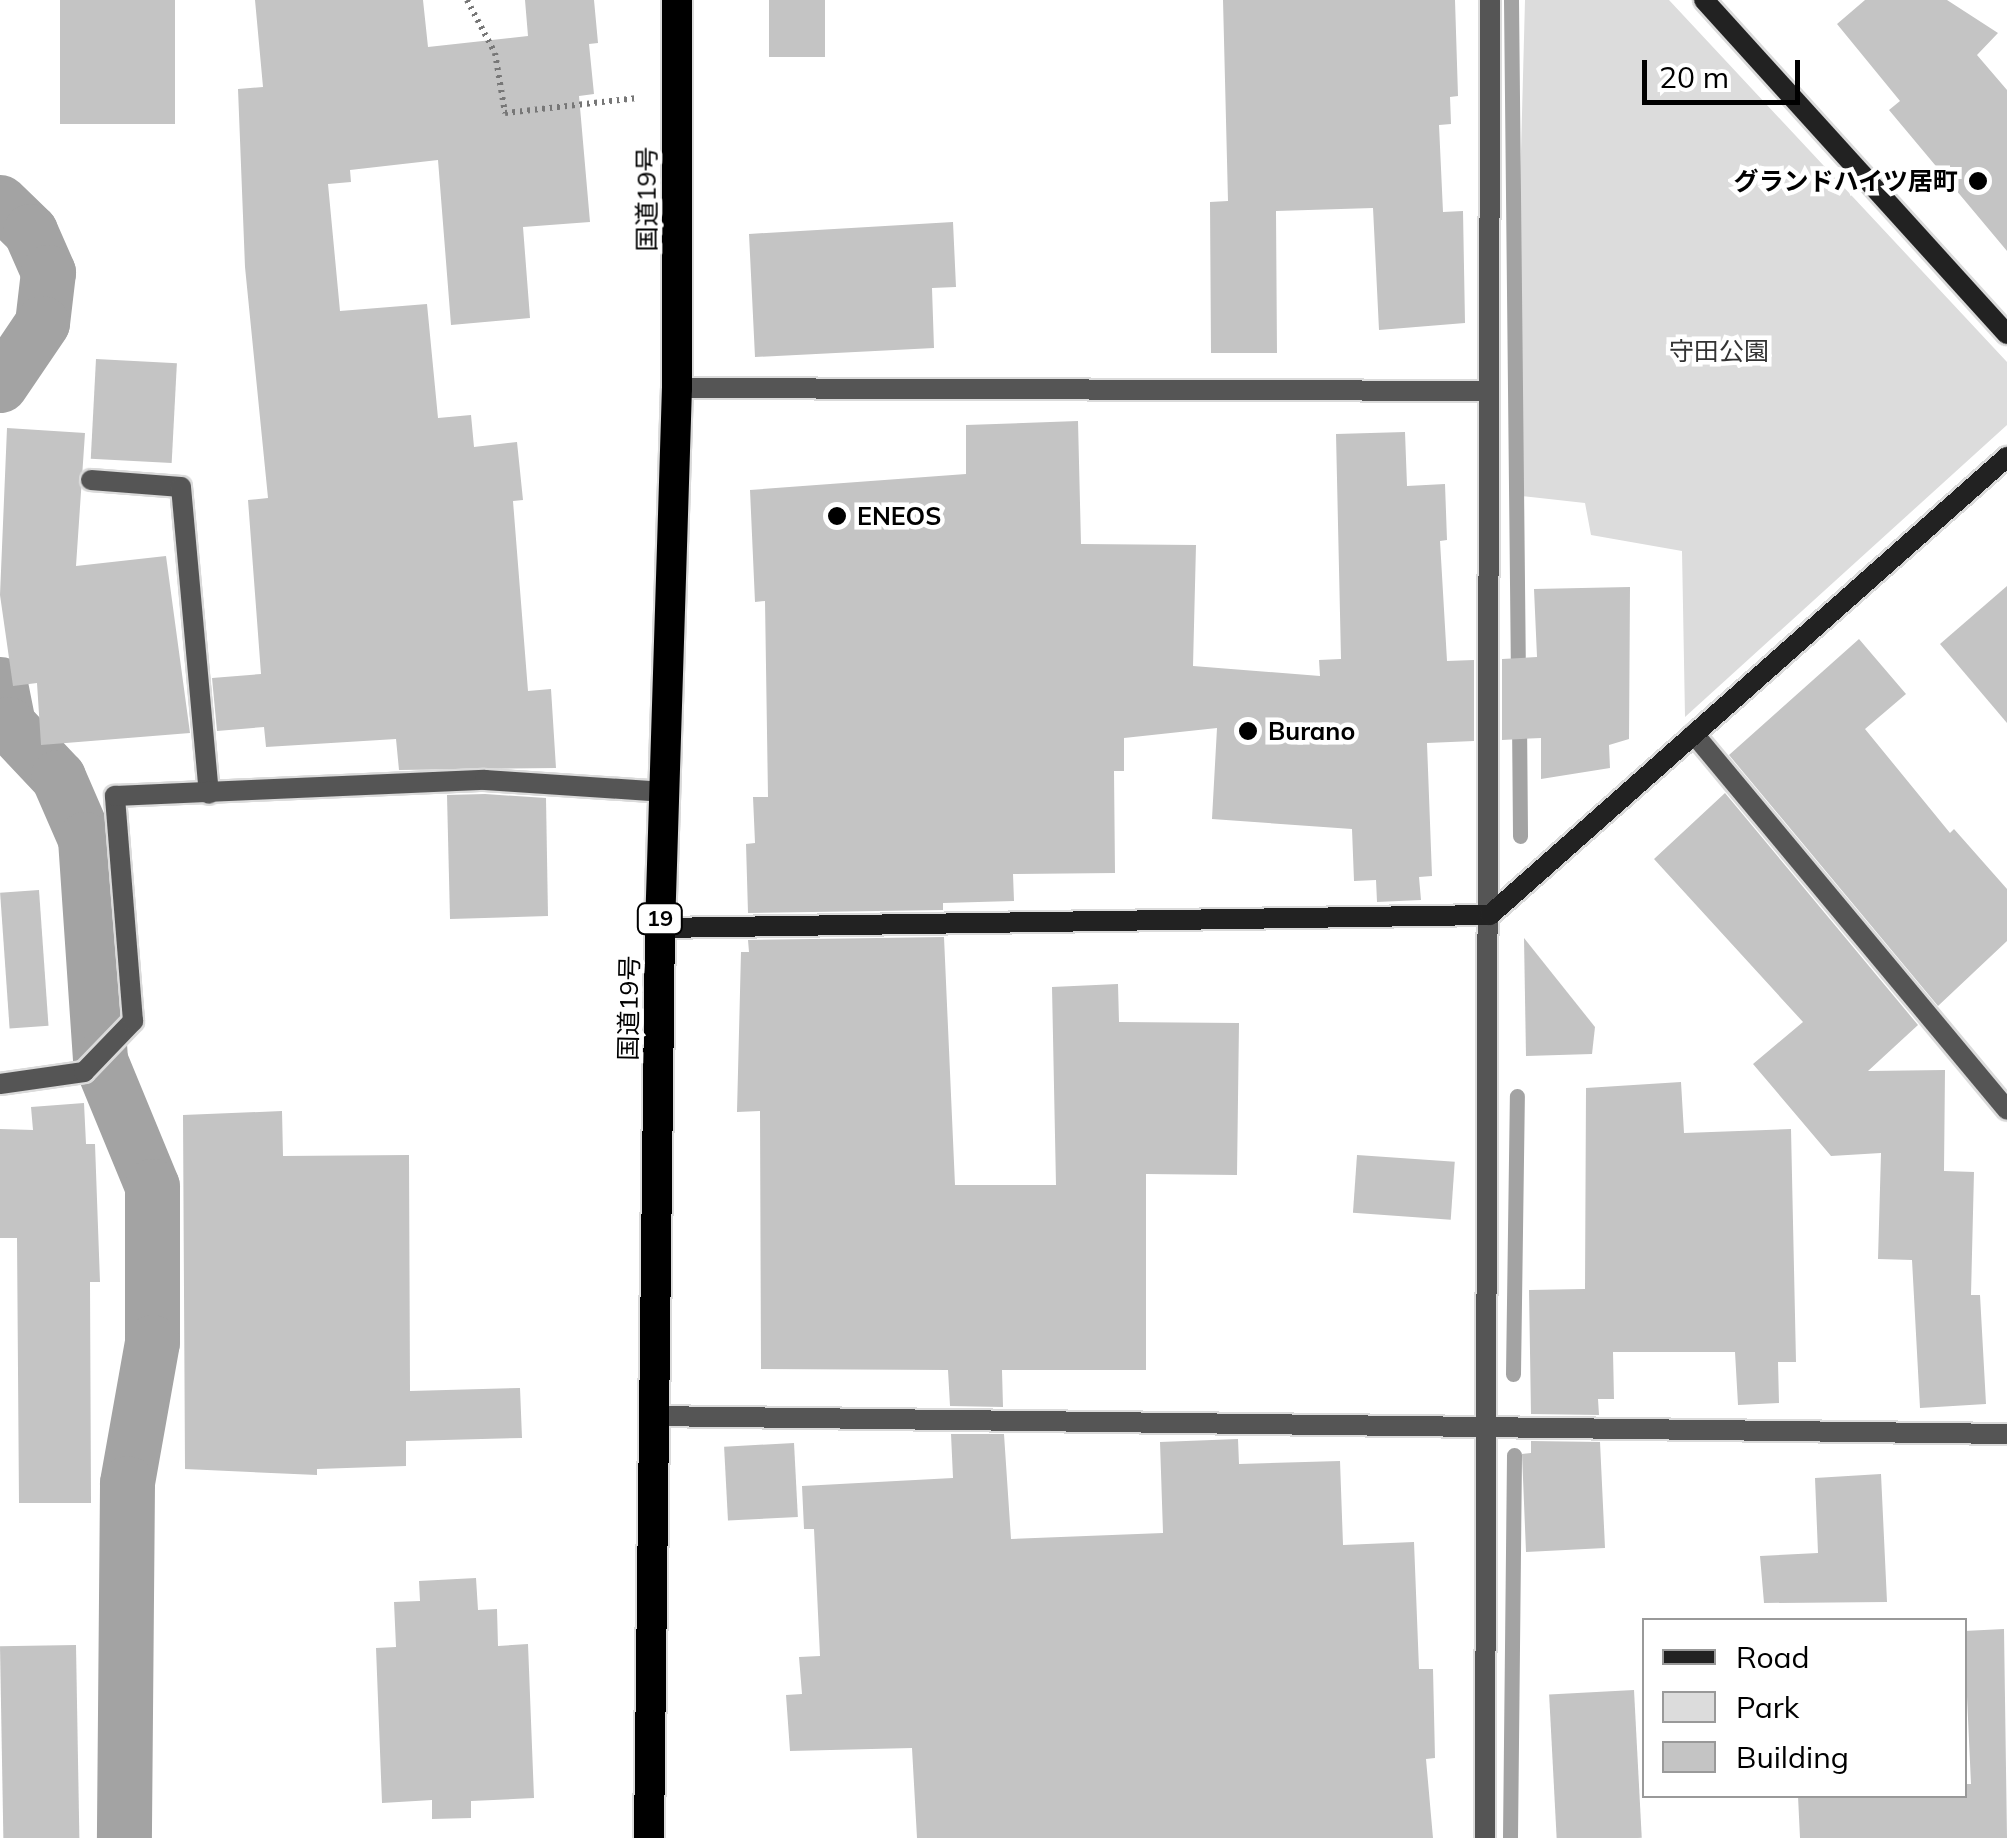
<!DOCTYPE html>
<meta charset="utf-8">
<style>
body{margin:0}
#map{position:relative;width:2007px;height:1838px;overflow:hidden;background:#fff;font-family:Mulish,"Noto Sans JP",sans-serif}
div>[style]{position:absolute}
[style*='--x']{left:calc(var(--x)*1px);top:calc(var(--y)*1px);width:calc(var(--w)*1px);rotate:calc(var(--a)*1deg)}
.green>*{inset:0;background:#dcdcdc}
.stream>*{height:15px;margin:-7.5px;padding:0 7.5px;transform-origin:7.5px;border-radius:7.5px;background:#a3a3a3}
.canal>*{height:55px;margin:-27.5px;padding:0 27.5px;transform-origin:27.5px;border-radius:27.5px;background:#a3a3a3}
.building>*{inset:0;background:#c4c4c4;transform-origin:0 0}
.path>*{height:6px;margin-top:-3px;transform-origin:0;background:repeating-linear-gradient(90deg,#777 0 2.5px,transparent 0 7.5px)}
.roads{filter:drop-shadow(2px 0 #dbdbdb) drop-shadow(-2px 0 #dbdbdb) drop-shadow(0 2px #dbdbdb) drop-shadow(0 -2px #dbdbdb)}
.street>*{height:20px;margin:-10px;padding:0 10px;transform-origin:10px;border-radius:10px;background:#555}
.secondary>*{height:20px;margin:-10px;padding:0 10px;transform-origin:10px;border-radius:10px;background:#222}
.highway>*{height:30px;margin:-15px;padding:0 15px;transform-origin:15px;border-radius:15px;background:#000}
.dots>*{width:28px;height:28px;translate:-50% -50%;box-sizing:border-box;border:5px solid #fff;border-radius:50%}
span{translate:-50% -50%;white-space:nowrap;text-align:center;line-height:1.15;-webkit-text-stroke:9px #fff;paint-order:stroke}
.shield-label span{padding:2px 8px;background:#fff;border:2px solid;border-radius:8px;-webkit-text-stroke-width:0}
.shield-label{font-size:22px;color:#000;font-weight:700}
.poi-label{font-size:25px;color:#000;font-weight:700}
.right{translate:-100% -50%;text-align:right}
.left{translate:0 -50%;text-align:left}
.street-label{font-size:25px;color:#000}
.park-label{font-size:25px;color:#333}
.legend{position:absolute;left:1642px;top:1618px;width:325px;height:180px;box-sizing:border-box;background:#fff;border:2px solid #999;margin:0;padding:12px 18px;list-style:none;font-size:30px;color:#000}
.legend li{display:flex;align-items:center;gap:20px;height:50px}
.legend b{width:50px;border:2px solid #999}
.scale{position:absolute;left:1642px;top:60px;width:158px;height:45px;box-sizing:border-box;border:5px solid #000;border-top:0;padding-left:12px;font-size:30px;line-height:35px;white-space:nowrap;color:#000;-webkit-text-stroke:8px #fff;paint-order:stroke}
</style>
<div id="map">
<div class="green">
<div style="clip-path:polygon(1525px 0,1669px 0,2007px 362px,2007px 425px,1685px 717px,1682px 551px,1591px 535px,1585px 503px,1512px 495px)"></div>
</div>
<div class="stream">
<div style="--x:1511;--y:0;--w:676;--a:89.41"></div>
<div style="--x:1519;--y:719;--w:117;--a:89.5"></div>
<div style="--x:1513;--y:1374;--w:278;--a:-89.2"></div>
<div style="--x:1510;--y:1838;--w:383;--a:-89.4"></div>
</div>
<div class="canal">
<div style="--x:0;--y:202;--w:42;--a:44"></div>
<div style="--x:30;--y:231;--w:45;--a:66.3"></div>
<div style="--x:48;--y:272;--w:51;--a:96.7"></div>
<div style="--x:42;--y:323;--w:75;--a:124.1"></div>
<div style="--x:0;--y:684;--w:41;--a:78.7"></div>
<div style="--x:8;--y:724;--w:73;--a:46.7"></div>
<div style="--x:58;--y:777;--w:68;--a:66.5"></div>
<div style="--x:85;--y:839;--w:222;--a:86.1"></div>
<div style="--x:100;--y:1060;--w:136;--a:67.6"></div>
<div style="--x:152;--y:1186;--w:156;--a:90"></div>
<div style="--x:152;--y:1342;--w:143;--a:100.1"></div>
<div style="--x:127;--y:1483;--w:355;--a:90.5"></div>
</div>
<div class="building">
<div style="left:60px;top:0;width:115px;height:124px"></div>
<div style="clip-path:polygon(255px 0,423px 0,428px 47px,528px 36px,525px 0,594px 0,598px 43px,589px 44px,594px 94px,579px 96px,590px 222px,523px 227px,530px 318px,451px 325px,438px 160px,350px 170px,351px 182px,328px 184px,340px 311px,427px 304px,438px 418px,471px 415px,474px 447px,517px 442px,523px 500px,513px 501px,528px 691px,551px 689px,556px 768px,399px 770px,396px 739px,266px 747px,264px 727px,217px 731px,212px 678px,261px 674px,248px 500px,268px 498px,245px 267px,238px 89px,263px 87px)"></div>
<div style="left:769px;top:0;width:56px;height:57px"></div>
<div style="clip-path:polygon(1223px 0,1455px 0,1458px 96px,1450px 97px,1451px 124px,1439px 125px,1443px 212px,1463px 211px,1465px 323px,1379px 330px,1373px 208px,1276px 211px,1277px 353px,1211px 353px,1210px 202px,1228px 201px)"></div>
<div style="clip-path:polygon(1865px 0,1947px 0,1998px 33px,1977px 55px,2007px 90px,2007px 251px,1889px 110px,1900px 101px,1837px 24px)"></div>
<div style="clip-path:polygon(953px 222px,956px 287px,932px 288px,934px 348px,755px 357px,749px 234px)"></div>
<div style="left:96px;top:359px;width:81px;height:100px;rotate:3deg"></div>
<div style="clip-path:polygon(1078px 421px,1081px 544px,1196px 545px,1193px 666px,1320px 676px,1319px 660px,1341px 659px,1336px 434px,1405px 432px,1407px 486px,1445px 484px,1447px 540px,1440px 541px,1447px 661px,1474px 660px,1474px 741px,1427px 743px,1432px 876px,1419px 877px,1421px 900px,1377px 902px,1376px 880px,1354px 881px,1352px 829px,1212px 819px,1217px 728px,1124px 738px,1124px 771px,1114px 771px,1115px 873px,1013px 874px,1014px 901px,943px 903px,943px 910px,748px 913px,746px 844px,755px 843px,753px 797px,768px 797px,765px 601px,755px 602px,750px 490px,966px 474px,966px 425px)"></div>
<div style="clip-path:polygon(7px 428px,85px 433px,76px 566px,166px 556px,190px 733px,41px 745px,37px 683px,13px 686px,0 595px)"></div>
<div style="clip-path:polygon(2007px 586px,2007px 723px,1940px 644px)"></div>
<div style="clip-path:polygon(1630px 587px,1629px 739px,1609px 745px,1610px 768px,1541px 779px,1541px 738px,1502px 740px,1502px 659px,1537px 657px,1534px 589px)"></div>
<div style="clip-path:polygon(1859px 639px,1906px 694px,1865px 729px,1950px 833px,1954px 829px,2007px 889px,2007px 941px,1938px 1006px,1729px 755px)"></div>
<div style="clip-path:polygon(1725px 793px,1918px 1025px,1868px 1071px,1945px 1070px,1944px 1171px,1974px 1172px,1971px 1295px,1980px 1295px,1986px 1404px,1920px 1408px,1912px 1260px,1878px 1259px,1881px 1153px,1831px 1156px,1753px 1064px,1803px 1022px,1654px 859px)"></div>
<div style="clip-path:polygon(485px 794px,546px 798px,548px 916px,450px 919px,447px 795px)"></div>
<div style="left:39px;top:890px;width:136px;height:39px;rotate:86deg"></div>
<div style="clip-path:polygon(944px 937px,955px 1185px,1056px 1185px,1052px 987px,1118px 984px,1119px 1022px,1239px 1023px,1237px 1175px,1146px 1174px,1146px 1370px,1002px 1370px,1003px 1407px,950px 1406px,948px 1370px,761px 1369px,760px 1111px,737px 1112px,741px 952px,749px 952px,748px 940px)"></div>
<div style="clip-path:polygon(1524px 938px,1595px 1027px,1592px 1054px,1526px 1056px)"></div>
<div style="clip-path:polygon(1681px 1082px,1684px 1133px,1791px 1129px,1796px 1362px,1778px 1362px,1779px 1403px,1738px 1405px,1735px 1352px,1613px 1352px,1614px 1399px,1598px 1399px,1599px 1415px,1531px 1414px,1529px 1290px,1585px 1289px,1586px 1088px)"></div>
<div style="clip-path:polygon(84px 1103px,86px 1144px,95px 1144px,100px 1282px,90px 1282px,91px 1503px,19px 1503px,17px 1238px,0 1238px,0 1129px,33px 1130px,31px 1107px)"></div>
<div style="clip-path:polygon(282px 1111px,283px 1156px,409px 1155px,410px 1391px,520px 1388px,522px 1438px,406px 1441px,406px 1466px,317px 1469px,317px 1475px,185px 1469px,183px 1115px)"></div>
<div style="left:1357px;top:1155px;width:98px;height:58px;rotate:4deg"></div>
<div style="clip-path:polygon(951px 1434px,1004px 1434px,1011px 1539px,1163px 1533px,1160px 1442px,1238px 1439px,1239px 1464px,1340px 1461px,1343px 1545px,1414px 1542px,1419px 1669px,1433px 1669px,1435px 1758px,1426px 1759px,1433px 1838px,917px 1838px,912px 1748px,790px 1751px,786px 1695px,802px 1694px,799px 1657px,820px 1656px,814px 1529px,804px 1529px,802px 1486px,953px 1478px)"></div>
<div style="clip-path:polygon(1531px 1441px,1600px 1442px,1605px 1548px,1526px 1552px,1522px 1454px,1531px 1453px)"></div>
<div style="left:794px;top:1443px;width:74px;height:70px;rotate:87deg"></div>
<div style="clip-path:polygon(1881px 1474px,1887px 1602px,1764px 1603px,1760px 1556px,1818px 1553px,1815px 1478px)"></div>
<div style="clip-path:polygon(476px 1578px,478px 1610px,497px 1609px,498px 1646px,528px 1644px,534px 1798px,471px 1801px,471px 1818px,432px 1819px,432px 1800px,382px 1803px,376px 1648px,396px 1647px,394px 1602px,420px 1601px,419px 1581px)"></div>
<div style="clip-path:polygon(2004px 1629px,2007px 1838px,1800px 1838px,1798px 1796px,1964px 1796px,1964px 1784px,1971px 1784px,1964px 1631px)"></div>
<div style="left:76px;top:1645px;width:193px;height:76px;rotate:89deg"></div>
<div style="left:1634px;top:1690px;width:148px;height:85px;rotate:87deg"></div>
</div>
<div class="path">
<div style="--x:467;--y:0;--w:60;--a:62.2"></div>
<div style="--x:495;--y:53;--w:61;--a:80.5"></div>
<div style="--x:505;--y:113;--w:133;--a:-6.5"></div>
</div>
<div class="roads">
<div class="street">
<div style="--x:677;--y:388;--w:807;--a:0.21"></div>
<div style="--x:91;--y:480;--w:90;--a:4.4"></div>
<div style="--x:181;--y:487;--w:308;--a:84.8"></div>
<div style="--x:1694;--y:734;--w:489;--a:50.2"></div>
<div style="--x:0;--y:1084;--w:85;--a:-8.1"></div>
<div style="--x:84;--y:1072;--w:71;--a:-46.1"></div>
<div style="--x:133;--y:1021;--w:226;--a:-94.6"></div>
<div style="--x:115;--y:796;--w:370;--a:-2.5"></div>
<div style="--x:485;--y:780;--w:180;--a:3.8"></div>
<div style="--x:651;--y:1416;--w:1356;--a:0.76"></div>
<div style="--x:1485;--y:1838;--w:1838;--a:-89.84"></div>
</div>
<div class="secondary">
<div style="--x:1704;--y:0;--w:451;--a:47.8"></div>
<div style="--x:660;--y:928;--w:830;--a:-0.9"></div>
<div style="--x:1490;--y:915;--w:691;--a:-41.54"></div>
</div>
<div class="highway">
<div style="--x:649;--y:1838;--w:910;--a:-89.31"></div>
<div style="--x:660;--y:928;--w:540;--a:-88.2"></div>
<div style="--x:677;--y:388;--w:388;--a:-90"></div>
</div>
</div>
<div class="dots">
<div style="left:1978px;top:181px;background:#000"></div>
<div style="left:837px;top:516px;background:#000"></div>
<div style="left:1248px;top:731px;background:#000"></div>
</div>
<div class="shield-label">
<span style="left:660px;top:919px">19</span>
</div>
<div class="poi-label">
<span class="right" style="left:1958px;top:181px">グランドハイツ居町</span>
<span class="left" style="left:857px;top:516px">ENEOS</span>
<span class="left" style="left:1268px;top:731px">Burano</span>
</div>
<div class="street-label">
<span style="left:647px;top:199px;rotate:-90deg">国道19号</span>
<span style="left:629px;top:1008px;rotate:-89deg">国道19号</span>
</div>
<div class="park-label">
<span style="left:1719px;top:351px">守田公園</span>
</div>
<ul class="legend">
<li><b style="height:12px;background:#222"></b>Road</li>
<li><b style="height:28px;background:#dcdcdc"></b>Park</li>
<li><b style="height:28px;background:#c4c4c4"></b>Building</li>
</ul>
<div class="scale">20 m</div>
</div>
